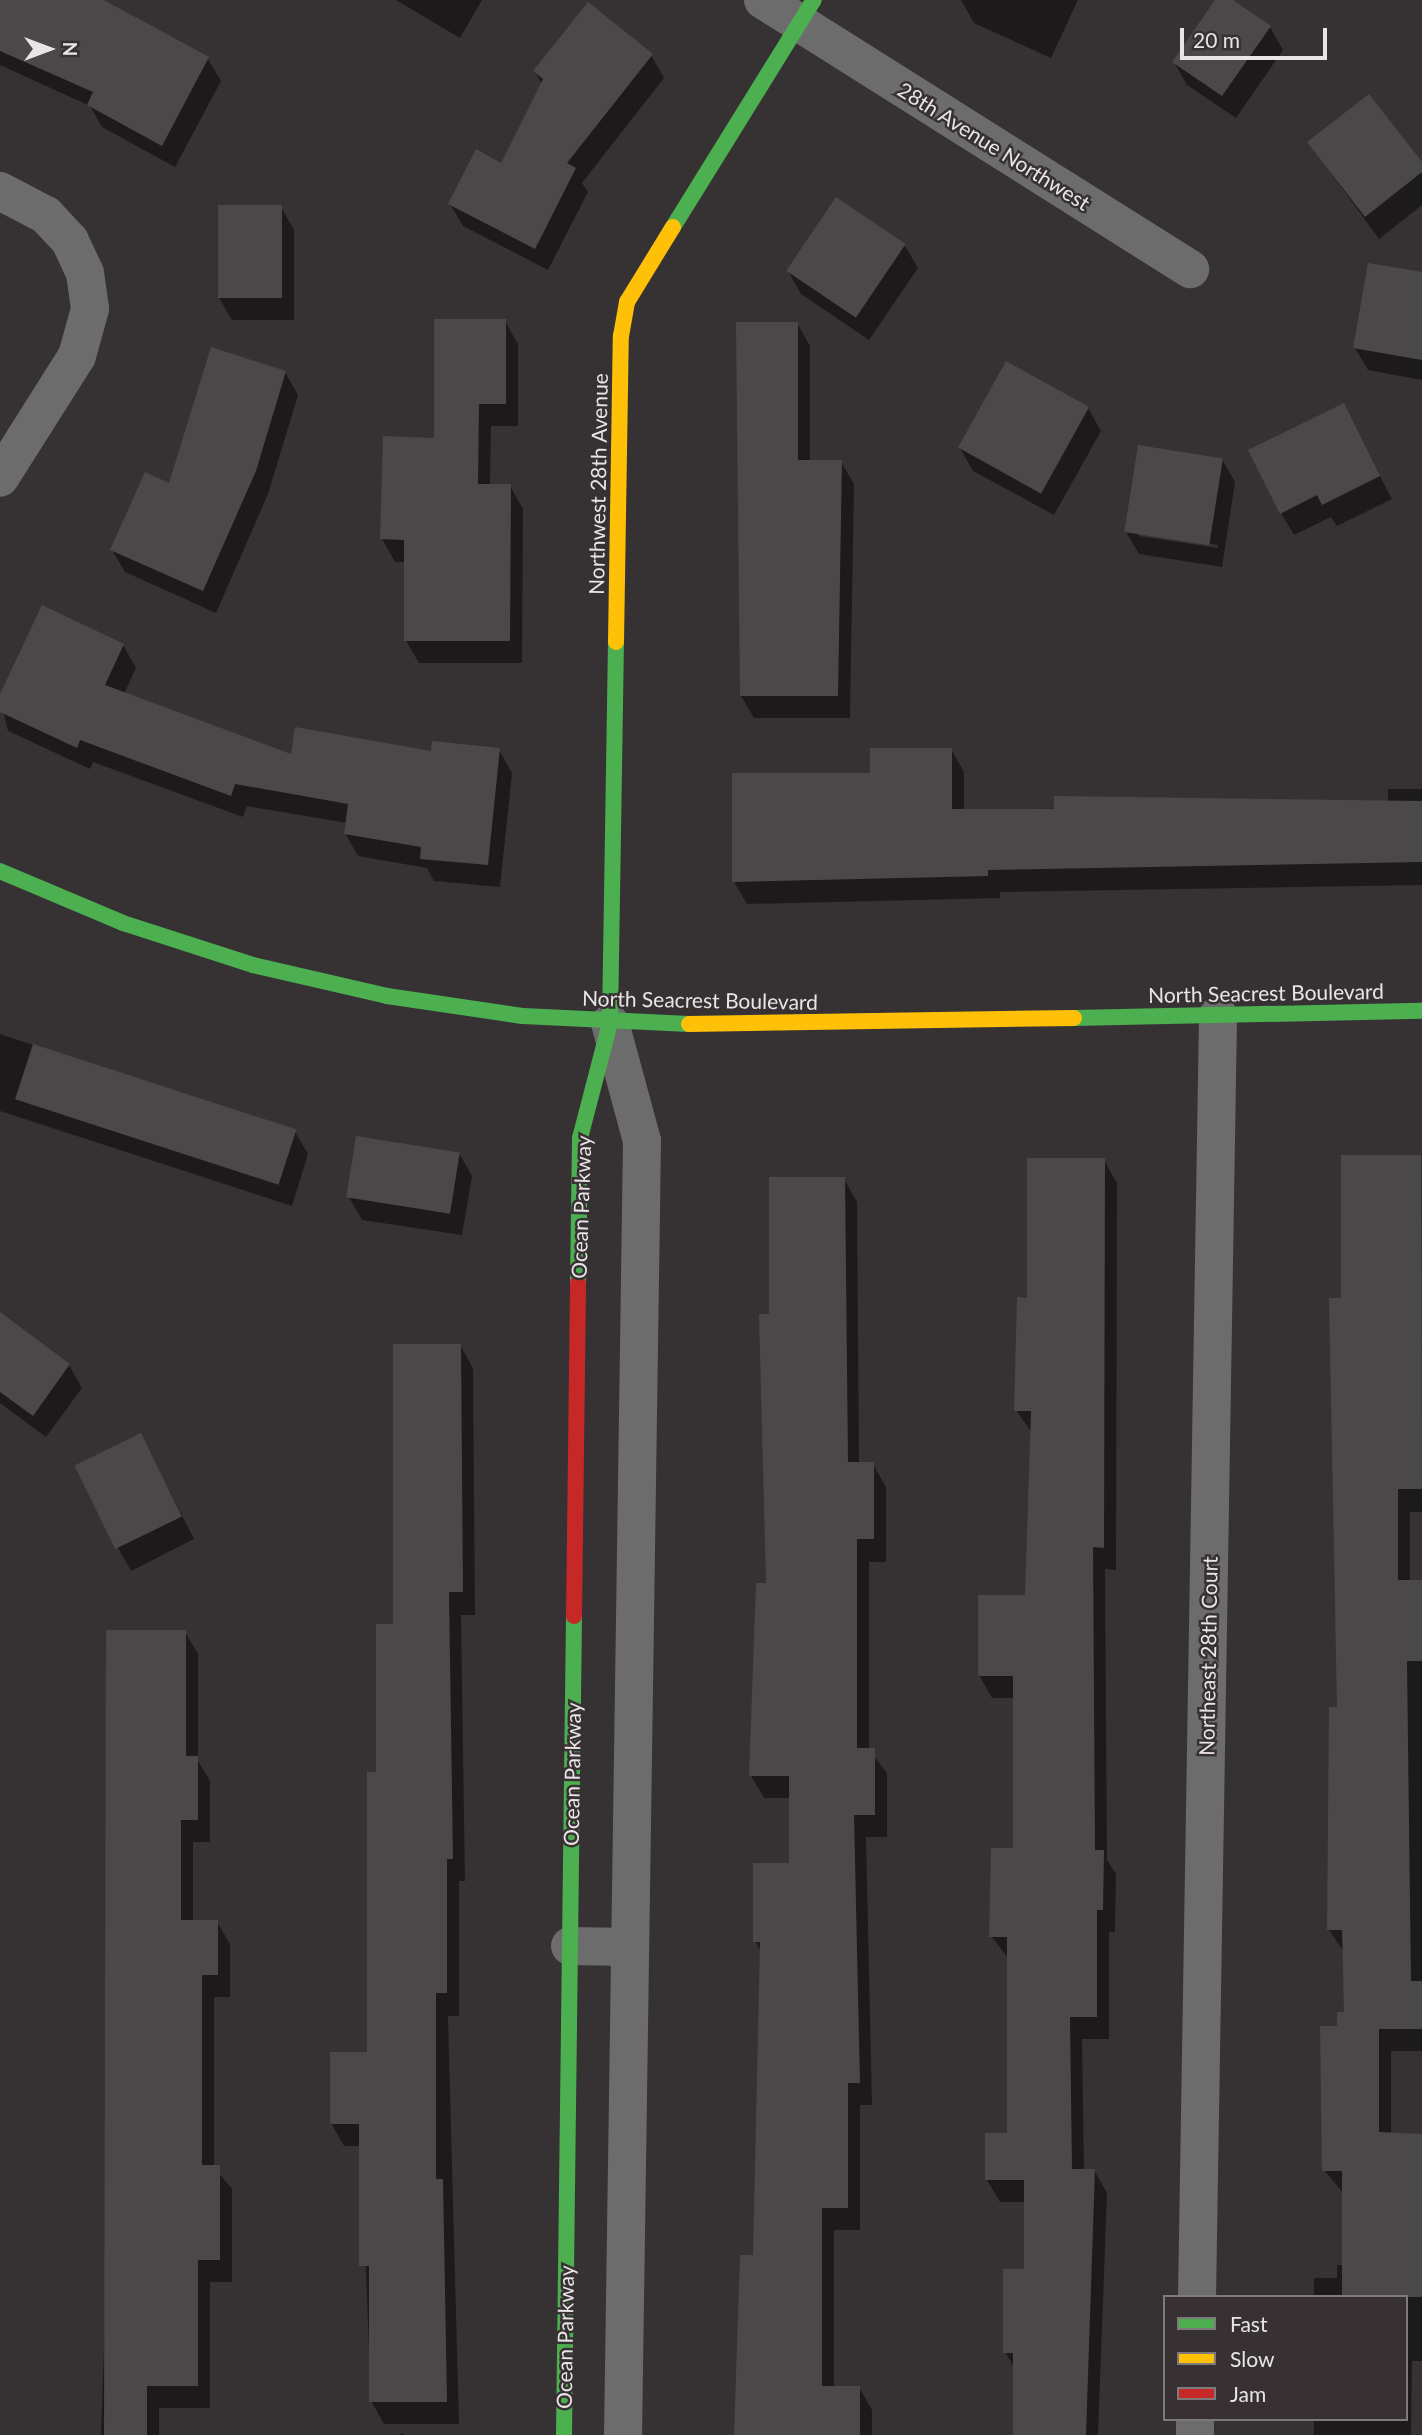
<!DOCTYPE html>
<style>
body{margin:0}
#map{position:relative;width:1422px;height:2435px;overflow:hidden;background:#363234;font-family:Lato,sans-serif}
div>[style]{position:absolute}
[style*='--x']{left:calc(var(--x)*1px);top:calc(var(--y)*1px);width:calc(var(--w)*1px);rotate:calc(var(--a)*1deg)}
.shadow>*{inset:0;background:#0007;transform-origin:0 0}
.building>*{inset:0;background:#4b484a;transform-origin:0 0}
.street>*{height:38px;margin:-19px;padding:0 19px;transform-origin:19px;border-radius:19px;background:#6d6c6c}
.fast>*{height:16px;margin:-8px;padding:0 8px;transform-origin:8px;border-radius:8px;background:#4caf50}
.slow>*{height:16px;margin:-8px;padding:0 8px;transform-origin:8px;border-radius:8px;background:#ffc107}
.jam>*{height:16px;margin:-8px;padding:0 8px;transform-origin:8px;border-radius:8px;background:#c62828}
span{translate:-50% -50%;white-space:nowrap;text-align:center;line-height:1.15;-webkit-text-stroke:5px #373133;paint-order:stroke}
.street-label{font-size:21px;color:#e9e5e6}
.legend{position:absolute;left:1163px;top:2295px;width:245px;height:126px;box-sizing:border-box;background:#373133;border:2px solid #7e797b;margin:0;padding:9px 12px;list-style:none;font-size:21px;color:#e9e5e6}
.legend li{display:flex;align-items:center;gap:14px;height:35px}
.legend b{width:35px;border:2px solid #7e797b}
.north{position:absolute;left:14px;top:14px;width:70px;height:70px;-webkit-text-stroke:5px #373133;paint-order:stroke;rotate:90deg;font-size:19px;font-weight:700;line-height:28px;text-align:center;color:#e9e5e6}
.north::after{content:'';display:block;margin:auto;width:24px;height:32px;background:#e9e5e6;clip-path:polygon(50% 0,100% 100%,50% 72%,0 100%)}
.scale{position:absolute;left:1180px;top:28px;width:147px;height:32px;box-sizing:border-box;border:4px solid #e9e5e6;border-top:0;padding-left:9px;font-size:21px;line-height:24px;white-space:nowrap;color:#e9e5e6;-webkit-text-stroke:5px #373133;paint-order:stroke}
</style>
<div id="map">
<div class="shadow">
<div style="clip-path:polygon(0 0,104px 0,208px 59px,221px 81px,175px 167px,102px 127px,90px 106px,0 65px)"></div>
<div style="clip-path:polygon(396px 0,482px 0,460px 38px)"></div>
<div style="clip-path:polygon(961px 0,1078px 0,1051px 58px,974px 23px)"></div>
<div style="clip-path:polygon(1217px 0,1230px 0,1270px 27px,1283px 50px,1236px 118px,1187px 85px,1174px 62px)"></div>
<div style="clip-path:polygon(651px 55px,664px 78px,582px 183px,588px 192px,548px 270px,463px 226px,450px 204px,502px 165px,542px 84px,535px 72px)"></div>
<div style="clip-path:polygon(1309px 143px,1422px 165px,1422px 205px,1379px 239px)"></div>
<div style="clip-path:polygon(837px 199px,905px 246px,918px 268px,869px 340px,801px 294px,788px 271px)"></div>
<div style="clip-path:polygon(281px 207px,294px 230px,294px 320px,232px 320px,219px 298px)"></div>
<div style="clip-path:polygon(1422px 274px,1422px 380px,1368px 370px,1355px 348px)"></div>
<div style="clip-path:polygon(505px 321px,518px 344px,518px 426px,491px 426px,490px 486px,510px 486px,523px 509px,522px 663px,419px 663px,406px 641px,406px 562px,395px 562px,382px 539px)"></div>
<div style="clip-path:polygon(797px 323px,810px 346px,810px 462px,841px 462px,854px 484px,850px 718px,754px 718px,741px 696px)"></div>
<div style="clip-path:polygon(285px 372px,298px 395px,268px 494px,216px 613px,125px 572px,112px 550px)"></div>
<div style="clip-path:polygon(1343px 406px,1392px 499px,1337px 526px,1331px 517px,1294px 535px,1281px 513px)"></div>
<div style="clip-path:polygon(1088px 408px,1101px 431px,1054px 515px,973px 471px,960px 448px)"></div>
<div style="clip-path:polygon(evenodd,1222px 459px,1235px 482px,1222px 567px,1139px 554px,1126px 532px,1222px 459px,1139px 533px,1218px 545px,1218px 548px,1139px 536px,1139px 533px)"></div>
<div style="clip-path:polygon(123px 645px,136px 668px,124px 694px,292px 756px,499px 750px,512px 773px,500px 887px,434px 881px,427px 868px,358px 856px,345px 833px,347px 823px,247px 806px,243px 817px,93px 762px,90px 769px,8px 731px,0 699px)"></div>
<div style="clip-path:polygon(951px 749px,964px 772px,964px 810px,1388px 803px,1388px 789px,1422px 789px,1422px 885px,1000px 892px,1000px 898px,747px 904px,734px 882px,871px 775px)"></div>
<div style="clip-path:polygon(0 1034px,295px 1132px,308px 1154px,292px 1206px,0 1111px)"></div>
<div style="clip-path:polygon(459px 1153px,472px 1176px,462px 1235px,362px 1220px,349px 1197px)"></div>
<div style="clip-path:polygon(1420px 1156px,1422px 1512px,1410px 1512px,1410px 1582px,1422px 1582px,1422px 2051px,1391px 2051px,1391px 2135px,1422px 2136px,1422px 2361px,1412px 2361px,1411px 2435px,1314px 2435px,1314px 2419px,1406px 2419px,1406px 2297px,1314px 2297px,1314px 2278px,1337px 2278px,1337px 2265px,1343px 2265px,1343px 2193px,1324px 2170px,1339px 2028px,1346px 2014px,1344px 1952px,1329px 1930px,1339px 1709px,1343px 1300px)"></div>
<div style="clip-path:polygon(1104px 1160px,1117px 1183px,1116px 1570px,1105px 1569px,1107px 1860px,1116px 1874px,1115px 1932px,1109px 1932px,1109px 2039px,1082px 2039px,1084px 2170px,1094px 2170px,1107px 2193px,1098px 2435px,1015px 2435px,1015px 2369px,1005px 2352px,1026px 2271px,1026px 2202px,1000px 2202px,987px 2180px,1009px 2135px,1009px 1959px,991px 1936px,1015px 1850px,1015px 1698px,992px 1698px,979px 1675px,1027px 1596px,1032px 1433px,1016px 1410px,1028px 1299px)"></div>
<div style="clip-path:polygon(844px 1179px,857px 1202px,859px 1464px,873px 1464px,886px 1487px,886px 1562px,869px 1562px,869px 1750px,887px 1773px,887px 1837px,866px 1837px,872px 2105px,860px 2105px,860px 2230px,834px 2230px,834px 2387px,859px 2387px,872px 2410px,872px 2435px,736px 2435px,755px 2257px,762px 1953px,755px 1941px,790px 1865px,790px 1798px,764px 1798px,751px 1776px,768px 1585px,771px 1316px)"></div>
<div style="clip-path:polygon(0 1314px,69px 1365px,82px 1388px,46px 1437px,0 1403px)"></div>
<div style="clip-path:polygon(460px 1345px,473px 1368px,475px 1615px,461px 1615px,465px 1881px,459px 1881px,459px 2016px,448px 2016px,459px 2424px,384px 2424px,371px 2401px,361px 2146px,344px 2146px,331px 2123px,369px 2054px,378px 1774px,394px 1626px)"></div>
<div style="clip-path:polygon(141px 1436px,194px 1539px,131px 1571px,118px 1548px)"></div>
<div style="clip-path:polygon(185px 1632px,198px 1654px,198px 1761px,210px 1781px,210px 1842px,193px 1842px,193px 1922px,217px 1922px,230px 1944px,230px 1997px,214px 1997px,214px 2167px,232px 2189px,232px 2282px,210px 2282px,210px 2408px,159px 2408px,159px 2435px,101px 2435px,110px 2165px)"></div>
<div style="left:403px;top:2433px;width:2px;height:83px;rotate:63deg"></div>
</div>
<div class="building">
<div style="clip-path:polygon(0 0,104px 0,209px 57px,162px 146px,87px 105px,93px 92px,0 51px)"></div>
<div style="clip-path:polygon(1215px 0,1233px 0,1271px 26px,1222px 96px,1172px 62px)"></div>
<div style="clip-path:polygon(588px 2px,653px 54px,567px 163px,576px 168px,535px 249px,448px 204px,476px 149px,501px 163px,543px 79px,533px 71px)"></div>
<div style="clip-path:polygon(1369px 94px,1422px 162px,1422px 172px,1365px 217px,1307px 142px)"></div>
<div style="left:836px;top:197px;width:84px;height:89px;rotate:34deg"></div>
<div style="left:218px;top:205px;width:64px;height:93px"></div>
<div style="clip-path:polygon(1368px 263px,1422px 272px,1422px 360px,1353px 348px)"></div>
<div style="clip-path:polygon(434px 319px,506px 319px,506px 404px,479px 404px,478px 484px,511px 484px,510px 641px,404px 641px,404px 540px,380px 539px,383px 436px,434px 438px)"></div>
<div style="clip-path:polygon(736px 322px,798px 322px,798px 460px,842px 460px,838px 696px,740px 696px)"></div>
<div style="clip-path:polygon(211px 347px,286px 371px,256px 471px,203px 591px,110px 550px,145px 472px,169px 483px)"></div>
<div style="left:1006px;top:361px;width:95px;height:99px;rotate:29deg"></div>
<div style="clip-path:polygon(1344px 403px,1380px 476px,1322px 505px,1317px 495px,1280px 514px,1248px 450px)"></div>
<div style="left:1138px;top:445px;width:86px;height:88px;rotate:9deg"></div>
<div style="clip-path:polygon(42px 605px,124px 644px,105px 685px,291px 754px,295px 727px,431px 751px,432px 741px,500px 748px,488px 865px,420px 859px,421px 847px,344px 834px,348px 804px,235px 784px,231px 796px,80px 740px,77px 748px,0 712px,0 694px)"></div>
<div style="clip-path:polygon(870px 748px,952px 748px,952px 809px,1054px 809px,1054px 796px,1422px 801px,1422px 862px,988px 870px,988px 876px,732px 882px,732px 773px,870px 773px)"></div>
<div style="left:33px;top:1044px;width:277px;height:58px;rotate:18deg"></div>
<div style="left:356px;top:1136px;width:105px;height:62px;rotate:9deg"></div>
<div style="clip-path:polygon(1341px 1155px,1421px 1155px,1422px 1489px,1398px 1489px,1398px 1580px,1422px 1580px,1422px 1661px,1407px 1661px,1411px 1981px,1422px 1981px,1422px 2029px,1379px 2029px,1379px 2132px,1422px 2134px,1422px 2297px,1342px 2297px,1342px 2171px,1322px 2171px,1320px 2026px,1337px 2026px,1337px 2012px,1344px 2012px,1342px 1930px,1327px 1930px,1329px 1707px,1337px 1707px,1329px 1298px,1341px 1298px)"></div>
<div style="clip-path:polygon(1027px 1158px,1105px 1158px,1104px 1548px,1093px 1547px,1095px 1850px,1104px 1850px,1103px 1910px,1097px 1910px,1097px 2017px,1070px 2017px,1072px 2169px,1095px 2169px,1086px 2435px,1013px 2435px,1013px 2353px,1003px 2353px,1003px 2269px,1024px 2269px,1024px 2180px,985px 2180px,985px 2133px,1007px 2133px,1007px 1937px,989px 1937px,991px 1848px,1013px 1848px,1013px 1676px,978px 1676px,978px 1595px,1025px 1595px,1031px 1411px,1014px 1411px,1017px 1297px,1027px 1298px)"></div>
<div style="clip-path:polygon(769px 1177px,845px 1177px,848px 1462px,874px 1462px,874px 1539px,857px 1539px,857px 1748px,875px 1748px,875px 1815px,854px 1815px,860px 2083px,848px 2083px,848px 2208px,822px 2208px,822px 2386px,860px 2386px,860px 2435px,734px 2435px,740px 2255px,753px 2255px,760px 1942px,753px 1942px,753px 1863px,789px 1863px,789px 1776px,749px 1776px,756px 1583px,766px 1583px,759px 1314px,769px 1314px)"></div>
<div style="clip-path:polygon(0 1312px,70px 1364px,33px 1416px,0 1392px)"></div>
<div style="clip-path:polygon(393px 1344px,461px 1344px,463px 1592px,449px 1592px,453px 1859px,447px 1859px,447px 1993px,436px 1993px,436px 2179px,443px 2179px,447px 2402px,369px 2402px,369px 2266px,359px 2266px,359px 2124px,330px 2124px,330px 2052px,367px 2052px,367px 1772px,376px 1772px,376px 1624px,393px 1624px)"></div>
<div style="left:141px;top:1433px;width:93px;height:74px;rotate:64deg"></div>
<div style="clip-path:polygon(106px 1630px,186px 1630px,186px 1756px,198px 1756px,198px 1820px,181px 1820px,181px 1920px,218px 1920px,218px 1975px,202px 1975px,202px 2165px,220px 2165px,220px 2260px,198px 2260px,198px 2386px,147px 2386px,147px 2435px,104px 2435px)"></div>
</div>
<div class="street">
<div style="--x:763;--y:0;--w:505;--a:32.21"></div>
<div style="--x:0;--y:191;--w:52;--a:27.6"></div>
<div style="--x:46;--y:215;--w:35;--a:47"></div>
<div style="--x:70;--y:241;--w:35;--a:65"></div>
<div style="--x:85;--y:273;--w:36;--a:82"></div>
<div style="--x:90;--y:309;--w:49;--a:105.5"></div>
<div style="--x:77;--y:356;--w:144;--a:122.3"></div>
<div style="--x:610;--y:1023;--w:122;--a:74.8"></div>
<div style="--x:642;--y:1141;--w:1294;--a:90.84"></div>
<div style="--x:570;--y:1946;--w:60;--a:1"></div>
<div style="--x:1197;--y:2297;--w:1282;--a:-89.06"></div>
<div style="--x:1195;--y:2435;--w:16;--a:-90"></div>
</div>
<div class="fast">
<div style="--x:673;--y:227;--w:267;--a:-58.2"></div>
<div style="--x:0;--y:871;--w:134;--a:22.9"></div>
<div style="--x:123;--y:923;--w:137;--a:17.9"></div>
<div style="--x:253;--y:965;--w:138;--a:13"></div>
<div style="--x:387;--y:996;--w:137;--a:8.4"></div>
<div style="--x:523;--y:1016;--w:166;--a:2.8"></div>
<div style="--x:1074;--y:1018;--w:348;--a:-1.2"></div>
<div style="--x:578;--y:1283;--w:145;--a:-89.2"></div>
<div style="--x:580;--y:1138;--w:119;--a:-75.4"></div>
<div style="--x:610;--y:1023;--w:381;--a:-89.1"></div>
<div style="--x:564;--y:2435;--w:819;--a:-89.3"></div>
</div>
<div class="slow">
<div style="--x:616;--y:642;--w:306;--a:-89.1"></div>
<div style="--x:621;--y:336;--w:35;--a:-80"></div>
<div style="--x:627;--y:302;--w:88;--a:-58.5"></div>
<div style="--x:689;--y:1024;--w:385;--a:-0.9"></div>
</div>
<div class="jam">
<div style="--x:574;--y:1616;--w:333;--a:-89.3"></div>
</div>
<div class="street-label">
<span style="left:994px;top:146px;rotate:32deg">28th Avenue Northwest</span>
<span style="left:598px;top:484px;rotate:-89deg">Northwest 28th Avenue</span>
<span style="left:1266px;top:993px;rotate:-1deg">North Seacrest Boulevard</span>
<span style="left:700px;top:1000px;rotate:1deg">North Seacrest Boulevard</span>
<span style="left:581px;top:1207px;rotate:-88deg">Ocean Parkway</span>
<span style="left:1208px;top:1656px;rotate:-89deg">Northeast 28th Court</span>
<span style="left:572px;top:1774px;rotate:-89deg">Ocean Parkway</span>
<span style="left:565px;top:2337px;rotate:-89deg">Ocean Parkway</span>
</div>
<ul class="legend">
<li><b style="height:9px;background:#4caf50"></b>Fast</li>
<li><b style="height:9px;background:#ffc107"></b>Slow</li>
<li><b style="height:9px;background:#c62828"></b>Jam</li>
</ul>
<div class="north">N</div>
<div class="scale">20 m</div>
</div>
